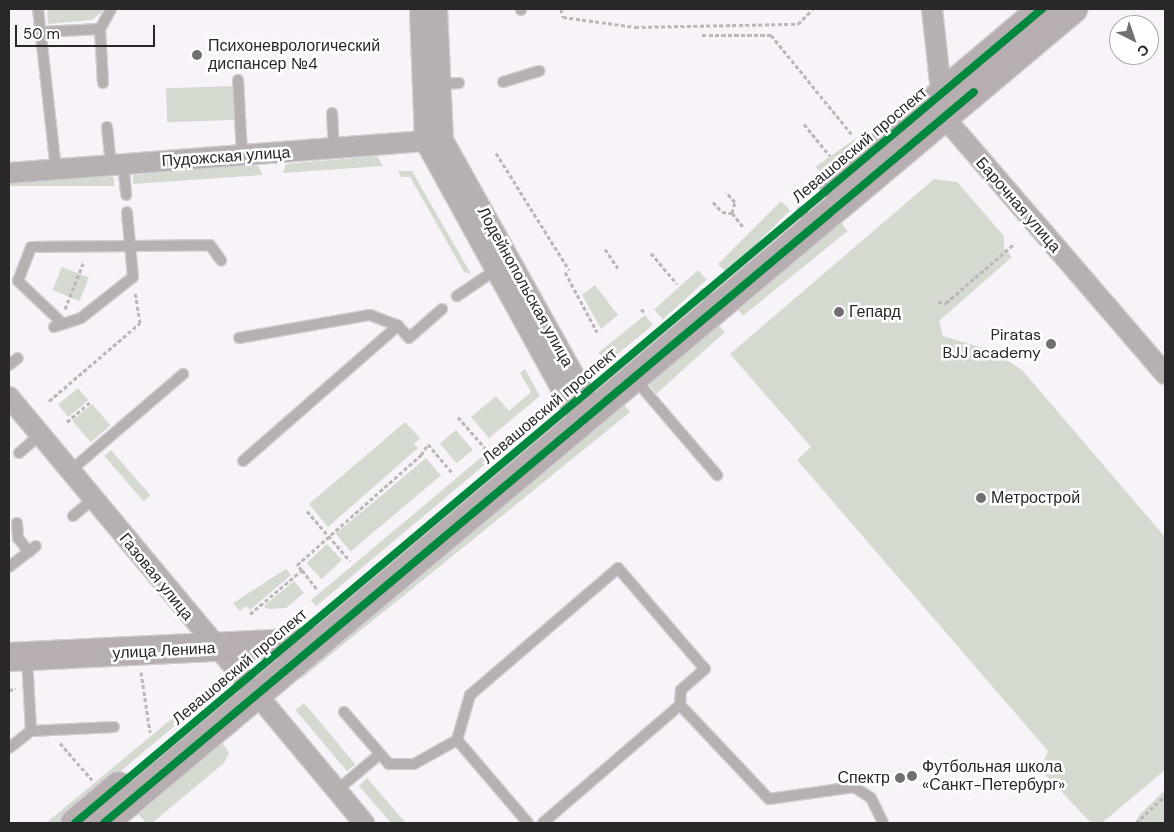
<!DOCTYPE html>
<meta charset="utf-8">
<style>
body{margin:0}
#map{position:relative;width:1174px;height:832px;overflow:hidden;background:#f8f3f9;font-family:"DM Sans",sans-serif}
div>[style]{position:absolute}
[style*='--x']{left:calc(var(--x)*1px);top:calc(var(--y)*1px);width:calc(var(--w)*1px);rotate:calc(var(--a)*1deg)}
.green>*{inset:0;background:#d5dad0;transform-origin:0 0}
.path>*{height:3px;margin-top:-1.5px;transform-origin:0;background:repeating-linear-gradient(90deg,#bbb6b8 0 4px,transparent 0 6.5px)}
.roads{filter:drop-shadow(1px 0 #d2cfd3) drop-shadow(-1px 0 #d2cfd3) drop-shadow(0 1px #d2cfd3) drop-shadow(0 -1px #d2cfd3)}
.lane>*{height:10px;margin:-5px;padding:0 5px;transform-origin:5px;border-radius:5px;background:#b6b0b1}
.street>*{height:20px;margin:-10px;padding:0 10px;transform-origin:10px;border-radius:10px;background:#b6b0b1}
.secondary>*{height:28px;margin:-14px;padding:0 14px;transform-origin:14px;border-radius:14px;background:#b6aeb0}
.cycleway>*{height:8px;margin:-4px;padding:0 4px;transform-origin:4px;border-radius:4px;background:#00873e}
.dots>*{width:14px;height:14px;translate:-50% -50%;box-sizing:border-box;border:2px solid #fff;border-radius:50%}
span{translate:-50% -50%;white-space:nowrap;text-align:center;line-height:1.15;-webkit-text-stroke:5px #fff;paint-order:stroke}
.poi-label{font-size:16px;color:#2a272b}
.left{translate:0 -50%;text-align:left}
.right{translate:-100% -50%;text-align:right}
.street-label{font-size:16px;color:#2a272b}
.frame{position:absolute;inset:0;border:10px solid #2a272b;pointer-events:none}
.north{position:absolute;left:1109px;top:15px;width:50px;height:50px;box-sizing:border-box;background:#fff;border:1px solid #aaa9aa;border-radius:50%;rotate:139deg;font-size:14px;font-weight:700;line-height:20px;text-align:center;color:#2a272b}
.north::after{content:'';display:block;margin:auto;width:18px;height:22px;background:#726e73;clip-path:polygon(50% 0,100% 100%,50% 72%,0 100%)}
.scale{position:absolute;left:15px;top:25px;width:140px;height:22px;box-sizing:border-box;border:2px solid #2a272b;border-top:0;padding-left:6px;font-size:15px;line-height:18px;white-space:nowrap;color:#2a272b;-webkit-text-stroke:4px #fff;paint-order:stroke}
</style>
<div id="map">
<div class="green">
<div style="clip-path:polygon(47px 9px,102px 9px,102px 12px,92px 20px,48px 24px)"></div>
<div style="left:233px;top:86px;width:34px;height:67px;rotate:88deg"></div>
<div style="left:855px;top:139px;width:12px;height:48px;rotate:55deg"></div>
<div style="clip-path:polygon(377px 156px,383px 166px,283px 173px,286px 164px)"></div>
<div style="clip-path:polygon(257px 164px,263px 175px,133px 184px,133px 175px)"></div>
<div style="clip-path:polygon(398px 171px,412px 171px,471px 274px,464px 272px,410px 177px,401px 177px)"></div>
<div style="left:114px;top:177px;width:9px;height:105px;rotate:90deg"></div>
<div style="clip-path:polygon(934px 179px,957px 182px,1004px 236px,1004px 248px,1012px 257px,939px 321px,943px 336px,996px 352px,1023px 371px,1165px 537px,1165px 770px,1102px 823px,1091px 823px,1040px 769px,1048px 751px,797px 460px,811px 447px,730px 354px)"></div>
<div style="left:781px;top:201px;width:13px;height:89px;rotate:45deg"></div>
<div style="left:839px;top:220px;width:14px;height:135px;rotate:51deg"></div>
<div style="left:62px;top:267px;width:29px;height:25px;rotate:22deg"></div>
<div style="left:698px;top:270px;width:13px;height:59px;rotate:48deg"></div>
<div style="clip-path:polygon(595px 285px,618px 315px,601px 329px,582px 295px)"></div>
<div style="left:645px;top:315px;width:13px;height:60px;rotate:51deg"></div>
<div style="left:717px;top:323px;width:12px;height:92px;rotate:48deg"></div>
<div style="clip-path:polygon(525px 369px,540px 396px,489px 438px,471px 417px,496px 396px,509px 411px,531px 392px,520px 373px)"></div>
<div style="left:78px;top:388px;width:16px;height:26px;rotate:50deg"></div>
<div style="left:622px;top:402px;width:13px;height:424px;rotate:51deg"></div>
<div style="left:92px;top:404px;width:28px;height:26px;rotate:49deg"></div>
<div style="left:540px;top:408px;width:8px;height:299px;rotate:50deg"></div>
<div style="clip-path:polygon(405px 422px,420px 438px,414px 444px,418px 448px,328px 527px,309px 504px)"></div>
<div style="left:456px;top:430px;width:26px;height:21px;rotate:50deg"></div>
<div style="left:111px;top:450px;width:60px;height:9px;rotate:49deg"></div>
<div style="left:426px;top:458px;width:23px;height:118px;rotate:50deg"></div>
<div style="left:327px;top:544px;width:22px;height:28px;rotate:47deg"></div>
<div style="clip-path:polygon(286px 569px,291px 575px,250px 610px,246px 606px,240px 611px,233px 603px)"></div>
<div style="clip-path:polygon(294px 581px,304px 593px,286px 608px,267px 609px,264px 606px)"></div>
<div style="clip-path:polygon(192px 702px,196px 708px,59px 823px,46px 823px)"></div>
<div style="left:304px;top:703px;width:80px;height:11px;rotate:50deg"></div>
<div style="clip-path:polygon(221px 741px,229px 753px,224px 763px,152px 823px,146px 823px,136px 812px)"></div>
<div style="clip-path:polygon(367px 778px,406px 823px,391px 823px,359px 786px)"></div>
<div style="clip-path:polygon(1165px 790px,1165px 823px,1135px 823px,1140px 814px)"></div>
</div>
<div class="path">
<div style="--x:561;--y:9;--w:8;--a:76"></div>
<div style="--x:563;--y:17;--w:73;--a:7.9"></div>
<div style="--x:635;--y:27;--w:163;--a:-1.1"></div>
<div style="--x:798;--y:24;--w:21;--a:-45"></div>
<div style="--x:702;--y:35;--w:69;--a:0"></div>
<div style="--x:771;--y:35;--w:130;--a:50.9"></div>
<div style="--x:804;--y:124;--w:41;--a:50.9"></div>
<div style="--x:496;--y:153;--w:138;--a:58"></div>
<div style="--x:713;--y:202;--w:13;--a:48"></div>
<div style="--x:722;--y:212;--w:10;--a:6"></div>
<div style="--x:732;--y:213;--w:11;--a:-75"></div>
<div style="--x:735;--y:202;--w:13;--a:-132"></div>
<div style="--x:732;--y:213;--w:19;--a:51"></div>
<div style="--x:605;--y:249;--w:23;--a:56"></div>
<div style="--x:651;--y:253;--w:40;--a:50"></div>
<div style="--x:565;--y:272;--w:68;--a:61.9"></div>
<div style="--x:938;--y:302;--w:8;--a:7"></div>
<div style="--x:946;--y:303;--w:91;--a:-41"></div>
<div style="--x:65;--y:309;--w:52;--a:-68.4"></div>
<div style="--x:641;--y:309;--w:4;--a:45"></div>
<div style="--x:49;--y:401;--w:120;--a:-40.6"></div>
<div style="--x:140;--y:323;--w:32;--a:-99"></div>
<div style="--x:458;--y:417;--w:41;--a:48.9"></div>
<div style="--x:67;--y:422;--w:30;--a:-41"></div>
<div style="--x:307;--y:511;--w:66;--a:49.3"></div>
<div style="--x:302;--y:570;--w:7;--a:-135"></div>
<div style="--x:297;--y:565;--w:166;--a:-41.6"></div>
<div style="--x:421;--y:455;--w:13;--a:-58"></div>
<div style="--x:428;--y:444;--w:39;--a:50"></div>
<div style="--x:250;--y:614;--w:68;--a:-40.2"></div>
<div style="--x:302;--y:570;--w:24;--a:52"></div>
<div style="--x:141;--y:672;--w:61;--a:81.5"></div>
<div style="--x:9;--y:690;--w:7;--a:-8"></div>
<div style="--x:60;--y:743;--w:49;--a:49.1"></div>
<div style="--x:1136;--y:823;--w:40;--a:-43"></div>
</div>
<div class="roads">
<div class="lane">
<div style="--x:38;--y:9;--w:162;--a:83.6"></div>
<div style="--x:521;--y:10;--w:1;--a:-90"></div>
<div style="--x:40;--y:32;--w:60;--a:-2.9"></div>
<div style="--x:238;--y:80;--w:75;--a:86.9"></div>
<div style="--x:503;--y:82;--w:38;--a:-17"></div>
<div style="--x:103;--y:83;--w:54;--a:-93.2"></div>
<div style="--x:100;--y:29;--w:23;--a:-61"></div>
<div style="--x:439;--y:84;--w:20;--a:-3"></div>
<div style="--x:332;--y:113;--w:35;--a:87"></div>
<div style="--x:107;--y:127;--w:38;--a:84"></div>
<div style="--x:123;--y:164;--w:31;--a:84"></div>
<div style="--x:802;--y:212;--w:18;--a:49"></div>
<div style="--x:705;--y:294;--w:17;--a:50"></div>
<div style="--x:457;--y:296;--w:48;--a:-34"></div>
<div style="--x:60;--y:321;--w:58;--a:-136.4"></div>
<div style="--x:18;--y:281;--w:36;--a:-69"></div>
<div style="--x:31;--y:247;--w:179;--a:-0.6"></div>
<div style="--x:210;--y:245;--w:19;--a:54"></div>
<div style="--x:54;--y:327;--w:28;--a:-18"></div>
<div style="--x:81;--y:318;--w:66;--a:-38.3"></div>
<div style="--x:133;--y:277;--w:65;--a:-95.3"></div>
<div style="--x:239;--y:338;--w:133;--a:-10"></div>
<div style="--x:370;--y:315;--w:30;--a:21"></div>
<div style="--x:398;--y:326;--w:16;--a:47"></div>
<div style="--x:409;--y:338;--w:44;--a:-41.3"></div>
<div style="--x:9;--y:365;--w:11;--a:-38"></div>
<div style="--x:634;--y:378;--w:128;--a:49.4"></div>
<div style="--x:19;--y:453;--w:28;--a:-41"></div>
<div style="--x:243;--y:461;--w:206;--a:-41.1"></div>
<div style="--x:70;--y:471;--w:149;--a:-40.6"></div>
<div style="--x:73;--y:516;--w:26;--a:-40"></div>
<div style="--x:17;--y:523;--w:15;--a:86"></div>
<div style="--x:18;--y:538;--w:18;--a:52"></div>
<div style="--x:9;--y:567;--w:34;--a:-38"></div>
<div style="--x:680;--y:705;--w:129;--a:46.6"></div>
<div style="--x:769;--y:799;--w:86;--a:-8"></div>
<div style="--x:854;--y:787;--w:20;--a:33"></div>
<div style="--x:871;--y:798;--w:28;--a:64"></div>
<div style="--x:344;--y:712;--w:69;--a:49.1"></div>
<div style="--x:389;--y:764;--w:25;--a:0"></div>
<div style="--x:414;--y:764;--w:49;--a:-29.2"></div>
<div style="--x:31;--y:731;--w:83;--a:-2.8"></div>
<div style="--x:9;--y:748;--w:28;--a:-38"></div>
<div style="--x:31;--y:731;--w:74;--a:-93.1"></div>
<div style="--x:336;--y:791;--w:57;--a:-40.1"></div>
<div style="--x:528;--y:823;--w:109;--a:-130.5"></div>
<div style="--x:457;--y:740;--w:47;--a:-73.9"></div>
<div style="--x:470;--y:695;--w:195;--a:-40.6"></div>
<div style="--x:618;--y:568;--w:133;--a:49.3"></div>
<div style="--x:705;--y:669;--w:32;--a:139"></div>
<div style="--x:681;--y:690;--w:15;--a:94"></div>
<div style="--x:680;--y:705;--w:181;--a:139.3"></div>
</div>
<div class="street">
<div style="--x:420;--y:9;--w:132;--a:87.8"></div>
<div style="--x:425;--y:141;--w:303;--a:61.2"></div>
<div style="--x:571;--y:407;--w:19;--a:25"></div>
<div style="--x:437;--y:9;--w:131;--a:87.4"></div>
<div style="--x:443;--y:140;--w:292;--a:60.9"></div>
<div style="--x:585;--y:395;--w:20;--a:81"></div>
<div style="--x:932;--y:9;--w:109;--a:83.7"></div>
<div style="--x:944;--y:117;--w:339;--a:49.3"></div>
<div style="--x:9;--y:173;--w:430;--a:-4.4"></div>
<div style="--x:9;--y:397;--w:555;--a:50.19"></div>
</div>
<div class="secondary">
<div style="--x:834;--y:185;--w:272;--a:-40.2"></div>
<div style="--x:9;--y:657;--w:310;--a:-2.8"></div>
<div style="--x:75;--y:823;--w:57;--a:-40.1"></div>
<div style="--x:104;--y:823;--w:1266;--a:-40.03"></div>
</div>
</div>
<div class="cycleway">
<div style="--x:75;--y:823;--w:1264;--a:-40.09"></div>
<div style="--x:104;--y:823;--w:1136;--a:-40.04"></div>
</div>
<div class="dots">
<div style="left:197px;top:55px;background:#726e73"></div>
<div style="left:839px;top:312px;background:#726e73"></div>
<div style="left:1051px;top:344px;background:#726e73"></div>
<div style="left:981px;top:498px;background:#726e73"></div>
<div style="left:912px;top:776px;background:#726e73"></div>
<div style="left:900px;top:778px;background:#726e73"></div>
</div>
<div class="poi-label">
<span class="left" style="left:208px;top:55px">Психоневрологический<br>диспансер №4</span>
<span class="left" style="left:849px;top:312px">Гепард</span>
<span class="right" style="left:1041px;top:344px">Piratas<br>BJJ academy</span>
<span class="left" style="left:991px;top:498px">Метрострой</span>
<span class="left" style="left:922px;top:776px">Футбольная школа<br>«Санкт-Петербург»</span>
<span class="right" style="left:890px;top:778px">Спектр</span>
</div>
<div class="street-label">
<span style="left:860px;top:145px;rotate:-40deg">Левашовский проспект</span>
<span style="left:226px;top:157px;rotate:-4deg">Пудожская улица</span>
<span style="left:1018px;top:205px;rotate:49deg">Барочная улица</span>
<span style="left:525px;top:287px;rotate:61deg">Лодейнопольская улица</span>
<span style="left:550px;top:406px;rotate:-40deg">Левашовский проспект</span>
<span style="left:156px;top:577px;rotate:51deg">Газовая улица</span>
<span style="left:164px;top:651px;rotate:-3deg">улица Ленина</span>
<span style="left:240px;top:667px;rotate:-40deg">Левашовский проспект</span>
</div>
<div class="frame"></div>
<div class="north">С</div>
<div class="scale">50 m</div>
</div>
